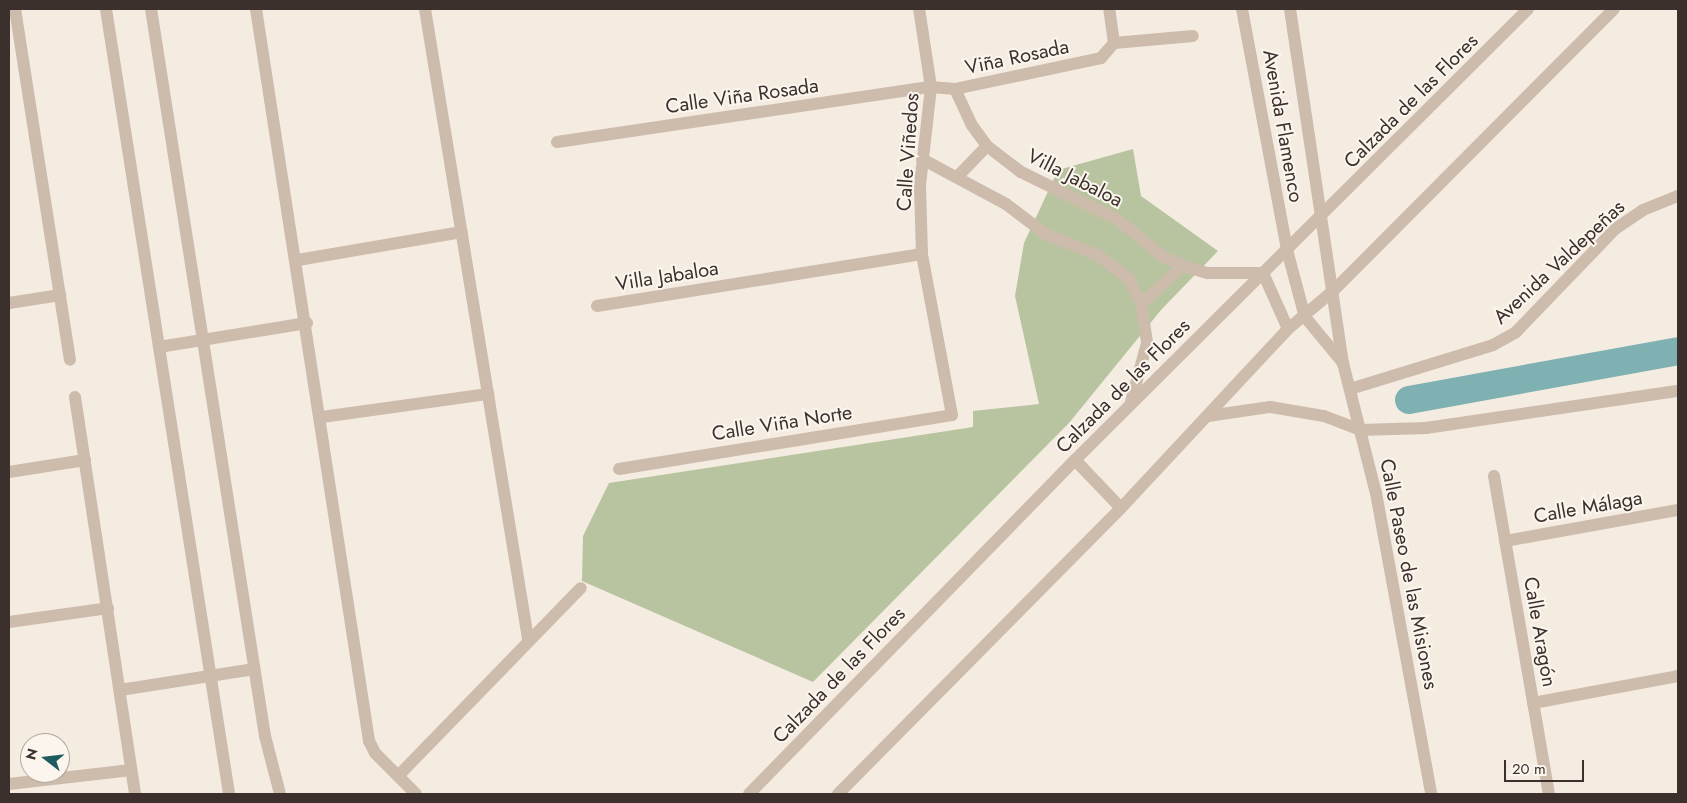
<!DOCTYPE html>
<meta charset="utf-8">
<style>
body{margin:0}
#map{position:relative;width:1687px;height:803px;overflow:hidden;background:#f4ebe1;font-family:Jost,sans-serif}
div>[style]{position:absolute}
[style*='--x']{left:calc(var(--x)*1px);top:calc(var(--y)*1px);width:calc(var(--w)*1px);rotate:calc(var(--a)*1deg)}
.green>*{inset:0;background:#b8c4a0}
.canal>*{height:28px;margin:-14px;padding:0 14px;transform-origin:14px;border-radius:14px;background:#7fb0b2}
.minor>*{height:12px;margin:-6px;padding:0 6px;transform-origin:6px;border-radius:6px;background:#cdbbac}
span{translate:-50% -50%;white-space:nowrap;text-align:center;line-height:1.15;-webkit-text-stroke:4px #fbf5ee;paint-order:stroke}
.street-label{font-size:20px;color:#3b302b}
.frame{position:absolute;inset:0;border:10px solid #3b302b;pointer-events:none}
.north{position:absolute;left:20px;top:733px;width:50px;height:50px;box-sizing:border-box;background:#fbf5ee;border:1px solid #aea6a0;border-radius:50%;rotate:286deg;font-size:14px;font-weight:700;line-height:20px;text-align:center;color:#3b302b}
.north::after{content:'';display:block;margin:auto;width:18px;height:22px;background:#1f5a5e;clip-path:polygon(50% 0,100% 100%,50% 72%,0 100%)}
.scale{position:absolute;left:1504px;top:760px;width:80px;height:22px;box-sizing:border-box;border:2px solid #3b302b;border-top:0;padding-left:6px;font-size:15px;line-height:18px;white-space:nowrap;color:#3b302b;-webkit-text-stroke:4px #fbf5ee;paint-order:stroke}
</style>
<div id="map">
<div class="green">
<div style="clip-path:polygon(1133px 149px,1141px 196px,1218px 251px,1161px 310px,1069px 423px,813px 682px,582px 581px,583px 536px,609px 483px,973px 427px,973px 411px,1039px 404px,1015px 296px,1024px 243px,1058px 170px)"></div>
</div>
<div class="canal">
<div style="--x:1409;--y:400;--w:273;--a:-10.3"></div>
</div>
<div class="minor">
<div style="--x:15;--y:9;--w:355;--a:81.1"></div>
<div style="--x:106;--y:9;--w:795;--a:81.09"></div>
<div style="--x:151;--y:9;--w:736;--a:81.09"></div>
<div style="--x:265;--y:736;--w:60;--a:75.5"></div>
<div style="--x:256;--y:9;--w:741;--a:81.22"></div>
<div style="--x:369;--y:741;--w:13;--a:63"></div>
<div style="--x:375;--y:753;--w:58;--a:45"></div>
<div style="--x:425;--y:9;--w:638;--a:80.71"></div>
<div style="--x:1242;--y:9;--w:245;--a:79.4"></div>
<div style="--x:1287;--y:250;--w:69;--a:75"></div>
<div style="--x:1305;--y:317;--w:60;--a:50.4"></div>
<div style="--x:1290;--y:9;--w:358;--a:81.5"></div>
<div style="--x:1343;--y:363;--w:134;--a:75.8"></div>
<div style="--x:1376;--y:493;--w:306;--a:79.6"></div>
<div style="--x:1114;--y:43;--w:79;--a:-5.1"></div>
<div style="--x:955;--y:89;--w:38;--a:65"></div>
<div style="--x:971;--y:124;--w:27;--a:54"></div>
<div style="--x:987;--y:146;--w:43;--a:37.4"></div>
<div style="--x:1021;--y:172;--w:107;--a:26.1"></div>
<div style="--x:1117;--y:219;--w:58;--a:39.4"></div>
<div style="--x:1162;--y:256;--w:23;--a:25"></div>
<div style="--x:1183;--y:266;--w:26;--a:16"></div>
<div style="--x:1208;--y:273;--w:55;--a:0"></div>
<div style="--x:1263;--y:273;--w:61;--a:65.9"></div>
<div style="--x:557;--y:142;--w:378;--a:-8.4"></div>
<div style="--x:931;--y:87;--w:24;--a:5"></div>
<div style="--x:955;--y:89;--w:149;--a:-12"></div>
<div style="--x:1101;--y:58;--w:20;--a:-49"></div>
<div style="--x:1114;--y:43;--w:34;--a:-98"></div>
<div style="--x:922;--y:159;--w:95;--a:28.2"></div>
<div style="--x:1006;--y:204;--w:48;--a:37.3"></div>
<div style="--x:1044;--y:233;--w:60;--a:22.7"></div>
<div style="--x:1099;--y:256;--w:38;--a:37"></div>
<div style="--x:1129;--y:279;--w:28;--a:64"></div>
<div style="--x:1141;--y:304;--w:39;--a:81"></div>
<div style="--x:1147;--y:343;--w:61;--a:105.2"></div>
<div style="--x:957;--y:177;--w:43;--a:-45.9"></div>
<div style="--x:298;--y:260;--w:166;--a:-9.7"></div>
<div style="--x:9;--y:303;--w:52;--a:-8.9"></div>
<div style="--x:1141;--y:304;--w:57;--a:-42.1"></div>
<div style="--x:597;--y:306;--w:329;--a:-9.1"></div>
<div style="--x:159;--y:347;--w:150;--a:-9.2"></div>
<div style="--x:1350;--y:389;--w:150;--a:-17.1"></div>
<div style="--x:1493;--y:345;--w:26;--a:-29"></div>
<div style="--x:1516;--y:332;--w:143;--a:-46.1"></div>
<div style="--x:1615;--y:229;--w:34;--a:-34"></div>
<div style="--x:1643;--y:210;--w:38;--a:-22"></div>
<div style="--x:75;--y:397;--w:402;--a:81.4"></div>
<div style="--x:1208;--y:416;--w:63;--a:-8.3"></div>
<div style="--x:1270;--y:407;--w:55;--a:9.5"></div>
<div style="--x:1324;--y:416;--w:39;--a:21"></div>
<div style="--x:1360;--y:430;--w:66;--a:-1.7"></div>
<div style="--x:1426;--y:428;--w:255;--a:-8.4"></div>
<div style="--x:322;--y:417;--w:168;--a:-7.9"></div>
<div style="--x:1075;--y:460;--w:66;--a:46.2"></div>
<div style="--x:619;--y:469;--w:337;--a:-9.2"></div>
<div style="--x:952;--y:415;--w:164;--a:-100.6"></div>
<div style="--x:922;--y:254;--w:69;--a:-91.7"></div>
<div style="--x:920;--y:185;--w:99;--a:-83.6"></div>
<div style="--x:931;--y:87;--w:79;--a:-98.7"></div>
<div style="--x:9;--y:472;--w:77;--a:-9"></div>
<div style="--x:1494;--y:476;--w:323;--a:80.2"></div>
<div style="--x:1505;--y:541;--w:176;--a:-10.2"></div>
<div style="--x:9;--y:622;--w:100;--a:-8"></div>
<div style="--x:120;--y:690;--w:136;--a:-8.9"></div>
<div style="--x:1533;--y:703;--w:147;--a:-10.5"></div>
<div style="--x:398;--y:776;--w:262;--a:-45.8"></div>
<div style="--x:9;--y:784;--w:123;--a:-6.5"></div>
<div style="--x:749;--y:794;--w:467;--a:-45.7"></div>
<div style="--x:1075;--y:460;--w:639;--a:-44.87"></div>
<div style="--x:838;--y:794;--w:402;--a:-45.3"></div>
<div style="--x:1121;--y:508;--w:245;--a:-47"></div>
<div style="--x:1288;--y:329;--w:59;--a:-40.2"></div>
<div style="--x:1333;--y:291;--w:398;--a:-45.1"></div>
</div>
<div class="street-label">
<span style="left:1017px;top:57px;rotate:-12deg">Viña Rosada</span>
<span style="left:742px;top:96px;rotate:-8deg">Calle Viña Rosada</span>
<span style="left:1411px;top:101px;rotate:-45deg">Calzada de las Flores</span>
<span style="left:1283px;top:126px;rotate:80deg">Avenida Flamenco</span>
<span style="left:908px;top:152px;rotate:-86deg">Calle Viñedos</span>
<span style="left:1075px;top:178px;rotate:27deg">Villa Jabaloa</span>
<span style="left:1559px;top:262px;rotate:-43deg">Avenida Valdepeñas</span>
<span style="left:667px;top:276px;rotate:-9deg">Villa Jabaloa</span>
<span style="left:1123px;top:386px;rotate:-45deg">Calzada de las Flores</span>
<span style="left:782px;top:423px;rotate:-9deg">Calle Viña Norte</span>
<span style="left:1588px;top:507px;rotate:-10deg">Calle Málaga</span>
<span style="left:1409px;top:574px;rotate:79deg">Calle Paseo de las Misiones</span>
<span style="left:1540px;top:632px;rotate:80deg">Calle Aragón</span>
<span style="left:839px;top:675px;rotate:-46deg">Calzada de las Flores</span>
</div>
<div class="frame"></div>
<div class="north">N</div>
<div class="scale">20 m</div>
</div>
